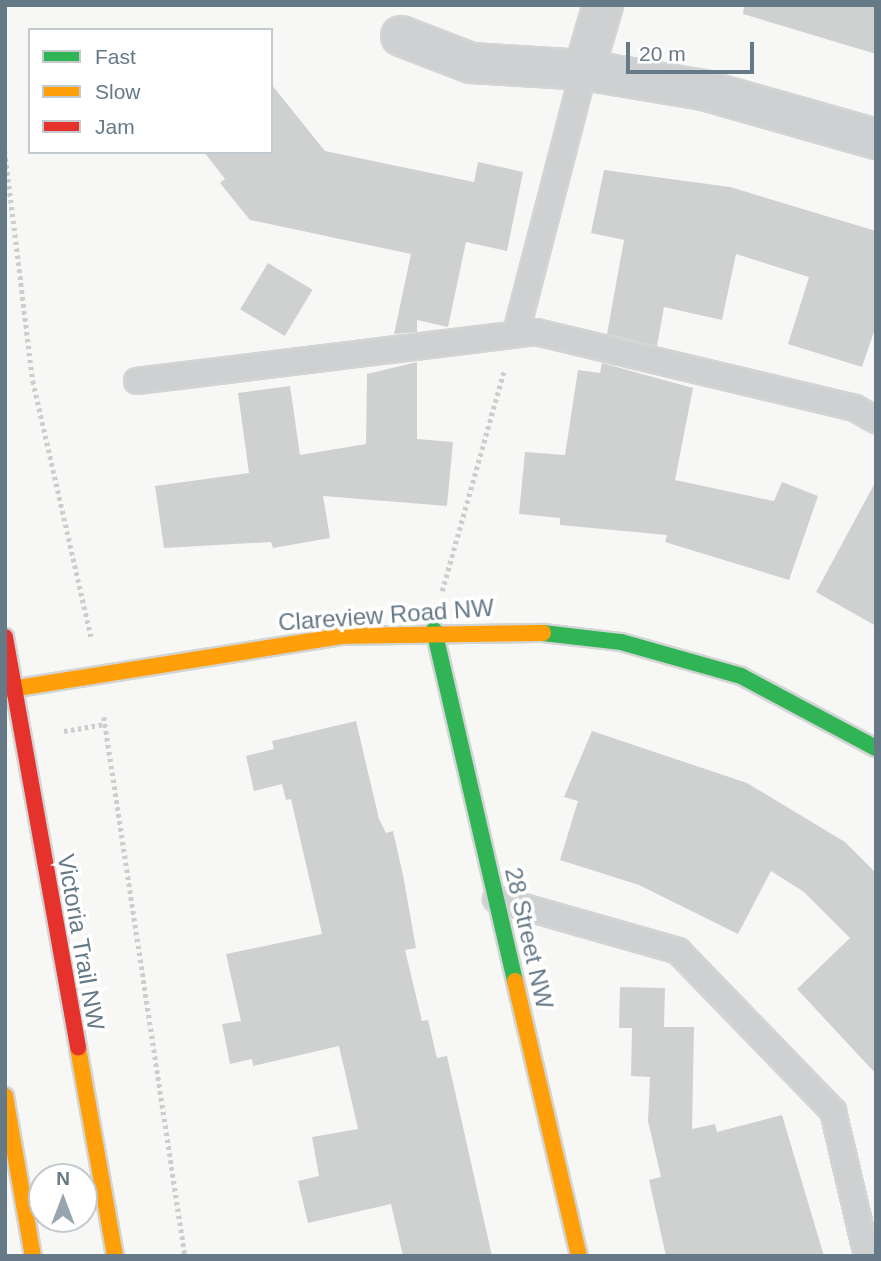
<!DOCTYPE html>
<style>
body{margin:0}
#map{position:relative;width:881px;height:1261px;overflow:hidden;background:#f7f7f6;font-family:Arial,sans-serif}
div>[style]{position:absolute}
[style*='--x']{left:calc(var(--x)*1px);top:calc(var(--y)*1px);width:calc(var(--w)*1px);rotate:calc(var(--a)*1deg)}
.building>*{inset:0;background:#cfd1d1;transform-origin:0 0}
.path>*{height:4.5px;margin-top:-2.25px;transform-origin:0;background:repeating-linear-gradient(90deg,#cccdcd 0 3.5px,transparent 0 7px)}
.roads{filter:drop-shadow(2px 0 #d3d5d5) drop-shadow(-2px 0 #d3d5d5) drop-shadow(0 2px #d3d5d5) drop-shadow(0 -2px #d3d5d5)}
.lane>*{height:24px;margin:-12px;padding:0 12px;transform-origin:12px;border-radius:12px;background:#ced0d1}
.street>*{height:38px;margin:-19px;padding:0 19px;transform-origin:19px;border-radius:19px;background:#ced0d1}
.fast>*{height:16px;margin:-8px;padding:0 8px;transform-origin:8px;border-radius:8px;background:#30b455}
.slow>*{height:16px;margin:-8px;padding:0 8px;transform-origin:8px;border-radius:8px;background:#ff9f0a}
.jam>*{height:16px;margin:-8px;padding:0 8px;transform-origin:8px;border-radius:8px;background:#e5322d}
span{translate:-50% -50%;white-space:nowrap;text-align:center;line-height:1.15;-webkit-text-stroke:7px #fff;paint-order:stroke}
.street-label{font-size:24px;color:#667987}
.frame{position:absolute;inset:0;border:7px solid #667987;pointer-events:none}
.legend{position:absolute;left:28px;top:28px;width:245px;height:126px;box-sizing:border-box;background:#fff;border:2px solid #c2c9cf;margin:0;padding:9px 12px;list-style:none;font-size:21px;color:#667987}
.legend li{display:flex;align-items:center;gap:14px;height:35px}
.legend b{width:35px;border:2px solid #c2c9cf}
.north{position:absolute;left:28px;top:1163px;width:70px;height:70px;box-sizing:border-box;background:#fff;border:2px solid #c2c9cf;border-radius:50%;rotate:0deg;font-size:19px;font-weight:700;line-height:28px;text-align:center;color:#667987}
.north::after{content:'';display:block;margin:auto;width:24px;height:32px;background:#99a5ae;clip-path:polygon(50% 0,100% 100%,50% 72%,0 100%)}
.scale{position:absolute;left:626px;top:42px;width:128px;height:32px;box-sizing:border-box;border:4px solid #667987;border-top:0;padding-left:9px;font-size:21px;line-height:24px;white-space:nowrap;color:#667987;-webkit-text-stroke:5px #fff;paint-order:stroke}
</style>
<div id="map">
<div class="building">
<div style="clip-path:polygon(744px 5px,876px 5px,876px 54px,743px 14px)"></div>
<div style="clip-path:polygon(271px 84px,325px 151px,474px 182px,478px 162px,523px 172px,507px 251px,466px 242px,448px 327px,417px 320px,417px 332px,394px 334px,411px 254px,250px 220px,220px 183px,225px 179px,204px 152px,271px 152px)"></div>
<div style="clip-path:polygon(604px 170px,730px 187px,876px 231px,876px 326px,862px 367px,788px 344px,809px 277px,736px 254px,722px 320px,664px 307px,657px 346px,607px 334px,624px 240px,591px 233px)"></div>
<div style="left:268px;top:263px;width:52px;height:54px;rotate:31deg"></div>
<div style="clip-path:polygon(417px 362px,417px 439px,453px 442px,447px 506px,323px 496px,330px 538px,273px 548px,271px 542px,164px 548px,155px 486px,249px 473px,238px 393px,290px 386px,300px 455px,366px 444px,367px 374px)"></div>
<div style="clip-path:polygon(602px 363px,693px 388px,675px 480px,774px 501px,782px 482px,818px 496px,789px 580px,665px 542px,667px 535px,560px 525px,560px 518px,519px 514px,525px 452px,565px 455px,578px 370px,600px 373px)"></div>
<div style="clip-path:polygon(876px 481px,876px 626px,816px 592px)"></div>
<div style="clip-path:polygon(356px 721px,379px 819px,386px 833px,393px 831px,403px 875px,416px 948px,405px 950px,422px 1021px,428px 1020px,437px 1058px,447px 1056px,492px 1256px,403px 1256px,391px 1204px,308px 1223px,298px 1181px,319px 1176px,312px 1137px,358px 1129px,339px 1046px,253px 1066px,252px 1059px,230px 1064px,222px 1024px,241px 1021px,226px 954px,322px 934px,291px 799px,286px 800px,282px 784px,254px 791px,246px 756px,274px 749px,272px 741px)"></div>
<div style="clip-path:polygon(592px 731px,747px 783px,845px 842px,876px 873px,876px 1074px,797px 989px,850px 938px,804px 892px,771px 871px,738px 934px,639px 885px,560px 860px,578px 801px,564px 797px)"></div>
<div style="clip-path:polygon(620px 987px,665px 988px,664px 1027px,694px 1027px,692px 1129px,715px 1124px,717px 1132px,782px 1115px,824px 1256px,666px 1256px,649px 1180px,661px 1177px,648px 1121px,650px 1077px,631px 1076px,632px 1028px,619px 1028px)"></div>
</div>
<div class="path">
<div style="--x:5;--y:151;--w:232;--a:83.1"></div>
<div style="--x:33;--y:381;--w:262;--a:77.2"></div>
<div style="--x:442;--y:591;--w:229;--a:-74.3"></div>
<div style="--x:104;--y:717;--w:545;--a:81.45"></div>
<div style="--x:64;--y:731;--w:42;--a:-9.7"></div>
</div>
<div class="roads">
<div class="lane">
<div style="--x:516;--y:333;--w:272;--a:-75.5"></div>
<div style="--x:137;--y:381;--w:402;--a:-7"></div>
<div style="--x:536;--y:332;--w:328;--a:13.4"></div>
<div style="--x:855;--y:408;--w:24;--a:30"></div>
<div style="--x:496;--y:899;--w:189;--a:15.9"></div>
<div style="--x:678;--y:951;--w:223;--a:45.9"></div>
<div style="--x:833;--y:1111;--w:149;--a:76.8"></div>
</div>
<div class="street">
<div style="--x:401;--y:36;--w:75;--a:21.1"></div>
<div style="--x:471;--y:63;--w:113;--a:3.5"></div>
<div style="--x:584;--y:70;--w:121;--a:9.5"></div>
<div style="--x:703;--y:90;--w:180;--a:15.8"></div>
<div style="--x:584;--y:70;--w:68;--a:-73.7"></div>
</div>
<div class="fast">
<div style="--x:434;--y:630;--w:360;--a:77"></div>
<div style="--x:543;--y:633;--w:79;--a:6.6"></div>
<div style="--x:621;--y:642;--w:125;--a:15.8"></div>
<div style="--x:741;--y:676;--w:153;--a:28.1"></div>
</div>
<div class="slow">
<div style="--x:5;--y:690;--w:342;--a:-9.1"></div>
<div style="--x:343;--y:636;--w:200;--a:-0.9"></div>
<div style="--x:515;--y:981;--w:282;--a:76.9"></div>
<div style="--x:78;--y:1048;--w:211;--a:79.9"></div>
<div style="--x:5;--y:1096;--w:162;--a:80.1"></div>
</div>
<div class="jam">
<div style="--x:5;--y:637;--w:417;--a:79.9"></div>
</div>
</div>
<div class="street-label">
<span style="left:386px;top:615px;rotate:-4deg">Clareview Road NW</span>
<span style="left:529px;top:938px;rotate:77deg">28 Street NW</span>
<span style="left:81px;top:942px;rotate:80deg">Victoria Trail NW</span>
</div>
<div class="frame"></div>
<ul class="legend">
<li><b style="height:9px;background:#30b455"></b>Fast</li>
<li><b style="height:9px;background:#ff9f0a"></b>Slow</li>
<li><b style="height:9px;background:#e5322d"></b>Jam</li>
</ul>
<div class="north">N</div>
<div class="scale">20 m</div>
</div>
